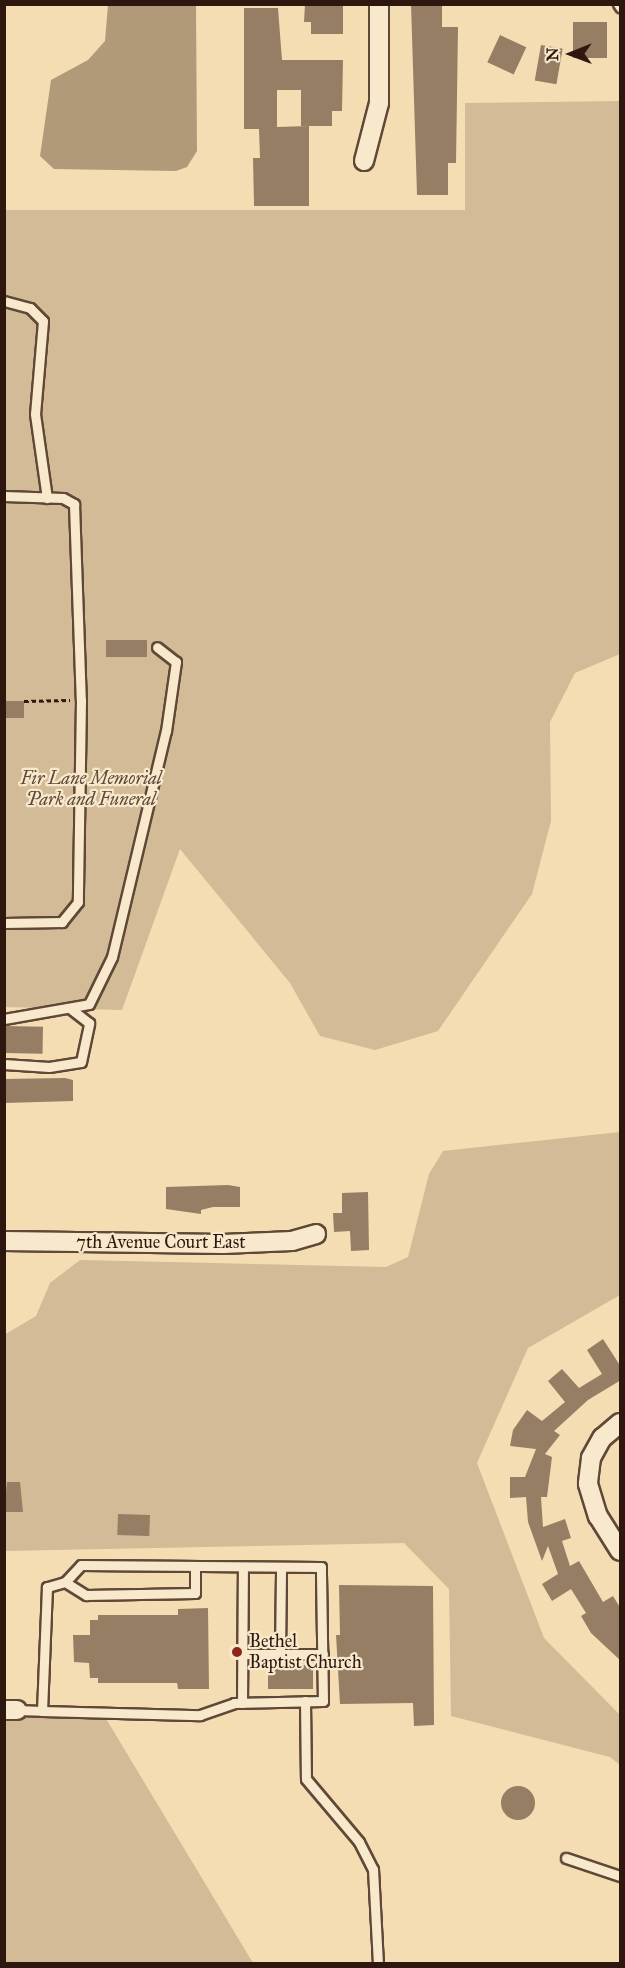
<!DOCTYPE html>
<style>
body{margin:0}
#map{position:relative;width:625px;height:1968px;overflow:hidden;background:#f4ddb2;font-family:"IM FELL Great Primer",serif}
div>[style]{position:absolute}
[style*='--x']{left:calc(var(--x)*1px);top:calc(var(--y)*1px);width:calc(var(--w)*1px);rotate:calc(var(--a)*1deg)}
.green>*{inset:0;background:#d2bb96}
.water>*{inset:0;background:#b19a7a}
.building>*{inset:0;background:#957e63;transform-origin:0 0}
.round{border-radius:50%}
.path>*{height:3px;margin-top:-1.5px;transform-origin:0;background:repeating-linear-gradient(90deg,#2e170e 0 4.5px,transparent 0 7.5px)}
.roads{filter:drop-shadow(2px 0 #604837) drop-shadow(-2px 0 #604837) drop-shadow(0 2px #604837) drop-shadow(0 -2px #604837)}
.lane>*{height:9px;margin:-4.5px;padding:0 4.5px;transform-origin:4.5px;border-radius:4.5px;background:#f8e9cd}
.street>*{height:18px;margin:-9px;padding:0 9px;transform-origin:9px;border-radius:9px;background:#f8e9cd}
.dots>*{width:16px;height:16px;translate:-50% -50%;box-sizing:border-box;border:3px solid #f8e9cd;border-radius:50%}
span{translate:-50% -50%;white-space:nowrap;text-align:center;line-height:1.15;-webkit-text-stroke:4.5px #f8e9cd;paint-order:stroke}
.park-label{font-size:18px;color:#5f4837;font-style:italic}
.street-label{font-size:18px;color:#2e170e}
.poi-label{font-size:18px;color:#2e170e}
.left{translate:0 -50%;text-align:left}
.frame{position:absolute;inset:0;border:6px solid #2e170e;pointer-events:none}
.north{position:absolute;left:541px;top:24px;width:60px;height:60px;-webkit-text-stroke:4px #f8e9cd;paint-order:stroke;rotate:269deg;font-size:16px;font-weight:700;line-height:24px;text-align:center;color:#2e170e}
.north::after{content:'';display:block;margin:auto;width:21px;height:27px;background:#2e170e;clip-path:polygon(50% 0,100% 100%,50% 72%,0 100%)}
</style>
<div id="map">
<div class="green">
<div style="clip-path:polygon(620px 101px,620px 654px,575px 673px,550px 722px,551px 821px,532px 894px,438px 1031px,375px 1050px,320px 1036px,290px 983px,180px 849px,122px 1010px,5px 1007px,5px 210px,465px 210px,465px 103px)"></div>
<div style="clip-path:polygon(620px 1132px,620px 1295px,528px 1348px,477px 1463px,544px 1638px,620px 1715px,620px 1765px,610px 1757px,451px 1716px,449px 1589px,404px 1543px,5px 1551px,4px 1335px,36px 1316px,50px 1283px,80px 1260px,386px 1267px,408px 1257px,429px 1174px,443px 1151px)"></div>
<div style="clip-path:polygon(105px 1717px,253px 1963px,5px 1963px,4px 1718px)"></div>
</div>
<div class="water">
<div style="clip-path:polygon(108px 5px,196px 5px,197px 151px,187px 167px,176px 171px,54px 169px,40px 156px,51px 80px,88px 60px,105px 41px)"></div>
</div>
<div class="building">
<div style="clip-path:polygon(305px 4px,343px 4px,343px 34px,311px 34px,311px 22px,304px 22px)"></div>
<div style="clip-path:polygon(411px 4px,442px 4px,442px 27px,458px 27px,456px 163px,448px 163px,448px 195px,417px 195px)"></div>
<div style="clip-path:polygon(244px 8px,278px 8px,282px 60px,343px 60px,342px 111px,332px 111px,332px 126px,301px 126px,301px 90px,277px 90px,277px 127px,309px 126px,309px 206px,254px 206px,253px 158px,260px 158px,259px 129px,244px 129px)"></div>
<div style="left:573px;top:22px;width:34px;height:36px"></div>
<div style="left:500px;top:35px;width:29px;height:30px;rotate:25deg"></div>
<div style="left:541px;top:45px;width:22px;height:36px;rotate:10deg"></div>
<div style="left:106px;top:640px;width:41px;height:17px"></div>
<div style="left:4px;top:701px;width:20px;height:17px"></div>
<div style="left:4px;top:1026px;width:39px;height:27px;rotate:1deg"></div>
<div style="clip-path:polygon(65px 1078px,73px 1080px,73px 1101px,4px 1103px,4px 1079px)"></div>
<div style="clip-path:polygon(228px 1185px,240px 1187px,240px 1207px,213px 1207px,201px 1210px,201px 1214px,166px 1209px,166px 1187px)"></div>
<div style="clip-path:polygon(368px 1192px,369px 1250px,351px 1251px,350px 1231px,334px 1232px,333px 1213px,342px 1213px,342px 1193px)"></div>
<div style="clip-path:polygon(603px 1339px,621px 1367px,621px 1380px,588px 1400px,554px 1431px,560px 1435px,545px 1454px,552px 1457px,547px 1497px,541px 1497px,543px 1527px,565px 1519px,571px 1538px,562px 1541px,570px 1566px,579px 1561px,603px 1602px,613px 1596px,621px 1609px,621px 1661px,591px 1633px,581px 1616px,586px 1613px,571px 1589px,552px 1601px,542px 1584px,558px 1574px,548px 1546px,542px 1561px,528px 1522px,526px 1497px,510px 1498px,510px 1477px,525px 1477px,536px 1449px,510px 1446px,513px 1430px,527px 1410px,542px 1421px,565px 1402px,548px 1381px,562px 1369px,579px 1388px,602px 1374px,587px 1350px)"></div>
<div style="clip-path:polygon(7px 1482px,20px 1482px,23px 1512px,4px 1512px)"></div>
<div style="left:118px;top:1514px;width:32px;height:21px;rotate:2deg"></div>
<div style="clip-path:polygon(339px 1585px,433px 1586px,434px 1725px,414px 1726px,413px 1703px,340px 1704px,336px 1635px,340px 1635px)"></div>
<div style="clip-path:polygon(208px 1608px,209px 1689px,178px 1689px,177px 1683px,98px 1683px,98px 1678px,90px 1678px,89px 1663px,74px 1662px,73px 1635px,90px 1635px,90px 1620px,98px 1620px,98px 1615px,178px 1615px,178px 1609px)"></div>
<div style="left:268px;top:1665px;width:45px;height:24px"></div>
<div class="round" style="left:501px;top:1786px;width:34px;height:34px"></div>
</div>
<div class="path">
<div style="--x:24;--y:701;--w:46;--a:-1.2"></div>
</div>
<div class="roads">
<div class="lane">
<div style="--x:618;--y:4;--w:4;--a:56"></div>
<div style="--x:4;--y:301;--w:27;--a:15"></div>
<div style="--x:30;--y:308;--w:18;--a:45"></div>
<div style="--x:43;--y:321;--w:93;--a:94.9"></div>
<div style="--x:35;--y:414;--w:85;--a:81.9"></div>
<div style="--x:4;--y:496;--w:59;--a:1.9"></div>
<div style="--x:63;--y:498;--w:13;--a:29"></div>
<div style="--x:74;--y:504;--w:196;--a:88"></div>
<div style="--x:81;--y:700;--w:202;--a:90.9"></div>
<div style="--x:78;--y:902;--w:26;--a:129"></div>
<div style="--x:62;--y:922;--w:58;--a:179"></div>
<div style="--x:4;--y:1019;--w:86;--a:-10"></div>
<div style="--x:89;--y:1004;--w:52;--a:-63.9"></div>
<div style="--x:112;--y:957;--w:232;--a:-76.6"></div>
<div style="--x:166;--y:731;--w:70;--a:-81.8"></div>
<div style="--x:176;--y:662;--w:24;--a:-142"></div>
<div style="--x:4;--y:1064;--w:45;--a:3.8"></div>
<div style="--x:49;--y:1067;--w:32;--a:-9"></div>
<div style="--x:81;--y:1062;--w:40;--a:-78"></div>
<div style="--x:89;--y:1023;--w:23;--a:-142"></div>
<div style="--x:65;--y:1582;--w:25;--a:32"></div>
<div style="--x:86;--y:1595;--w:109;--a:-1.1"></div>
<div style="--x:195;--y:1593;--w:27;--a:-90"></div>
<div style="--x:242;--y:1654;--w:81;--a:0"></div>
<div style="--x:280;--y:1654;--w:87;--a:-89.3"></div>
<div style="--x:305;--y:1701;--w:78;--a:89.3"></div>
<div style="--x:306;--y:1779;--w:82;--a:49.9"></div>
<div style="--x:359;--y:1842;--w:30;--a:63"></div>
<div style="--x:373;--y:1869;--w:95;--a:87"></div>
<div style="--x:242;--y:1703;--w:136;--a:-89.6"></div>
<div style="--x:17;--y:1710;--w:25;--a:2"></div>
<div style="--x:42;--y:1711;--w:158;--a:1.5"></div>
<div style="--x:200;--y:1715;--w:36;--a:-19"></div>
<div style="--x:234;--y:1703;--w:89;--a:-1.3"></div>
<div style="--x:323;--y:1701;--w:134;--a:-90.9"></div>
<div style="--x:321;--y:1567;--w:240;--a:-179.5"></div>
<div style="--x:81;--y:1565;--w:23;--a:133"></div>
<div style="--x:65;--y:1582;--w:19;--a:164"></div>
<div style="--x:47;--y:1587;--w:124;--a:92.3"></div>
<div style="--x:566;--y:1858;--w:57;--a:18.4"></div>
</div>
<div class="street">
<div style="--x:364;--y:161;--w:60;--a:-75.5"></div>
<div style="--x:379;--y:103;--w:99;--a:-90"></div>
<div style="--x:4;--y:1241;--w:219;--a:0.8"></div>
<div style="--x:223;--y:1244;--w:69;--a:-2.5"></div>
<div style="--x:292;--y:1241;--w:25;--a:-16"></div>
<div style="--x:620;--y:1423;--w:23;--a:140"></div>
<div style="--x:602;--y:1438;--w:23;--a:119"></div>
<div style="--x:591;--y:1458;--w:26;--a:97"></div>
<div style="--x:588;--y:1484;--w:34;--a:73"></div>
<div style="--x:598;--y:1516;--w:41;--a:57.8"></div>
<div style="--x:4;--y:1710;--w:13;--a:0"></div>
</div>
</div>
<div class="dots">
<div style="left:237px;top:1652px;background:#8f2418"></div>
</div>
<div class="park-label">
<span style="left:91px;top:789px">Fir Lane Memorial<br>Park and Funeral</span>
</div>
<div class="street-label">
<span style="left:161px;top:1242px">7th Avenue Court East</span>
</div>
<div class="poi-label">
<span class="left" style="left:249px;top:1652px">Bethel<br>Baptist Church</span>
</div>
<div class="frame"></div>
<div class="north">N</div>
</div>
